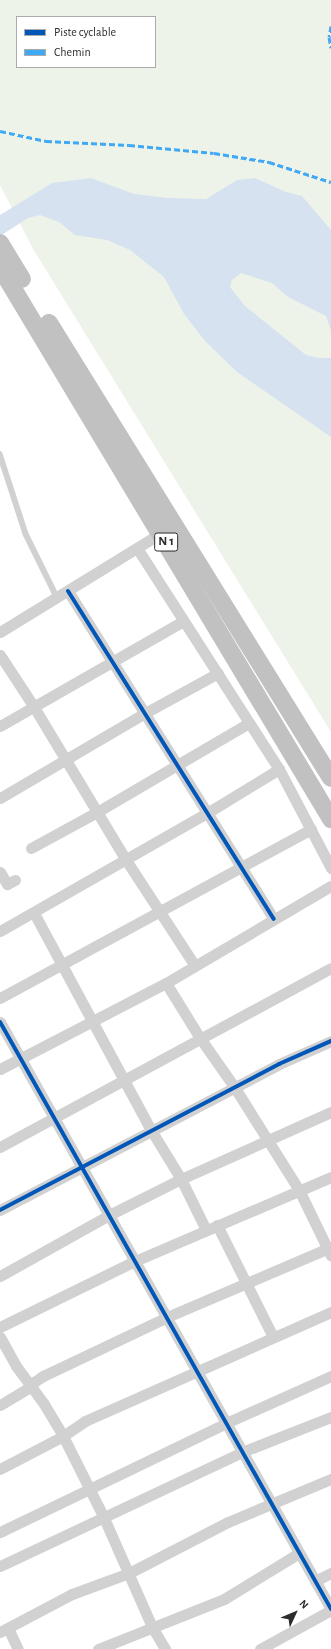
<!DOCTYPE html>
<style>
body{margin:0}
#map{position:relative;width:331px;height:1649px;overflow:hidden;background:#fff;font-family:"Alegreya Sans",sans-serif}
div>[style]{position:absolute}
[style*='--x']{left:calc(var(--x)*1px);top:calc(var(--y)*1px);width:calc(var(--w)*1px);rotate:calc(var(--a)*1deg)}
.green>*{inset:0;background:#eef3ea}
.water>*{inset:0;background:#d7e2f0}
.service>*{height:5.5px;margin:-2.75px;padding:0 2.75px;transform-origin:2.75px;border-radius:2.75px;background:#d1d1d1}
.minor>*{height:11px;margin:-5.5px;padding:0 5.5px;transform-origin:5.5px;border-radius:5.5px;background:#d1d1d1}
.trunk>*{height:18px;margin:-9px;padding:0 9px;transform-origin:9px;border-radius:9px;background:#c1c1c1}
.quiet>*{height:3px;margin-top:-1.5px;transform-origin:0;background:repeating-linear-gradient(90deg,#3fa9f5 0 6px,transparent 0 9px)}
.cycleway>*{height:4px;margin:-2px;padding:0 2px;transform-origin:2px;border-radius:2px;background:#0057b8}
span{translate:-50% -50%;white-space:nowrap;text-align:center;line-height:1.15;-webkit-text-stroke:4px #fff;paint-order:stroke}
.shield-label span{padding:1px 3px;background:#fff;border:1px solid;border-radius:3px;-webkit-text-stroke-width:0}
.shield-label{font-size:13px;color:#2c2c2c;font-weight:700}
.legend{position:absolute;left:16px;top:16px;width:140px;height:52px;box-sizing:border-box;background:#fff;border:1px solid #ababab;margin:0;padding:5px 7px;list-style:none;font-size:12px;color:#2c2c2c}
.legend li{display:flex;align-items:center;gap:8px;height:20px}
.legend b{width:20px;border:1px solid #ababab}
.north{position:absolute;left:275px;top:1593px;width:40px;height:40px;-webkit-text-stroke:3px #fff;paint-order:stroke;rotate:46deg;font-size:11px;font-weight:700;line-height:16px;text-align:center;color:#2c2c2c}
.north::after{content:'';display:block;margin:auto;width:14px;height:18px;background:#2c2c2c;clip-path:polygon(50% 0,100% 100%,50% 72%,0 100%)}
</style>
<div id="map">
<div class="green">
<div style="clip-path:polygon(evenodd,0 0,331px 0,331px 732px,33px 249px,0 185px,0 0,17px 17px,155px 17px,155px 67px,17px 67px,17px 17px)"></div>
</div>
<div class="water">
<div style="clip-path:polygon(91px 178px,134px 194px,168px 198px,206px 199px,237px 180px,255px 178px,286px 192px,302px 196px,331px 230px,331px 331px,326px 316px,288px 297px,272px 283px,241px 273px,232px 280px,230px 287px,245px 306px,306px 355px,319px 358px,331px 358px,331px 437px,237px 372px,205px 341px,184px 314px,164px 277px,130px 250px,107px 240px,75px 235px,59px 222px,40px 215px,28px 218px,0 236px,0 215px,52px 183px)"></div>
</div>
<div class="service">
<div style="--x:0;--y:454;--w:84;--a:72"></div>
<div style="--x:26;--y:534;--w:70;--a:63.8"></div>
</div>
<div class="minor">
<div style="--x:137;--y:548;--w:263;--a:57.3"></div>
<div style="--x:279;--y:769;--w:112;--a:62.3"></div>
<div style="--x:68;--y:591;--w:387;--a:57.9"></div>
<div style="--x:0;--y:632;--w:189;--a:-31.6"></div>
<div style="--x:0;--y:655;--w:62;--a:56.8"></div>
<div style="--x:34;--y:707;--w:179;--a:59"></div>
<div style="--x:126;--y:860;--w:126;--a:56.9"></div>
<div style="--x:0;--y:726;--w:211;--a:-29.8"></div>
<div style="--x:0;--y:798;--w:168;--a:-30.4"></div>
<div style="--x:145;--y:713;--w:83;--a:-28.7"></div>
<div style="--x:31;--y:848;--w:75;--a:-28.6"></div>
<div style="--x:97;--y:812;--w:176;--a:-30.4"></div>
<div style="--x:0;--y:872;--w:14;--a:60"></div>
<div style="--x:7;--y:884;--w:9;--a:-27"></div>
<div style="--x:34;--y:913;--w:247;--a:61.7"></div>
<div style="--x:151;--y:1130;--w:57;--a:58.5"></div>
<div style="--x:181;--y:1179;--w:57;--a:63.9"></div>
<div style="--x:0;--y:931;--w:238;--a:-29.7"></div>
<div style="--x:207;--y:813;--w:84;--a:-31.4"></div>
<div style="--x:166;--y:983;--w:65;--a:58.3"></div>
<div style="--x:200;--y:1038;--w:61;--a:55"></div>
<div style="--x:235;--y:1088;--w:120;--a:57.9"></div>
<div style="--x:299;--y:1190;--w:73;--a:64.1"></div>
<div style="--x:0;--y:998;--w:354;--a:-28.5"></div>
<div style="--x:0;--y:1022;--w:674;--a:60.58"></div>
<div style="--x:0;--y:1069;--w:187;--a:-27.4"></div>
<div style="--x:166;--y:983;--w:191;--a:-30.5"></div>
<div style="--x:0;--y:1147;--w:376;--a:-28.4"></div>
<div style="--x:0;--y:1210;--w:315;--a:-27.6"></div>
<div style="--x:279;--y:1064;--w:57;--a:-23.9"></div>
<div style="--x:217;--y:1225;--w:125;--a:63.4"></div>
<div style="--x:0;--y:1276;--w:125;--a:-29.2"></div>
<div style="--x:109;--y:1215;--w:80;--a:-26.6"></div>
<div style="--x:181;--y:1179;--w:164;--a:-24.1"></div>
<div style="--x:0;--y:1327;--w:150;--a:-26.1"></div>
<div style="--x:135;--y:1261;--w:213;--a:-23.2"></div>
<div style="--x:0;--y:1337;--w:33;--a:61"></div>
<div style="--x:16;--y:1366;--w:47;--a:53.6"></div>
<div style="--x:44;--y:1404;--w:37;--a:59"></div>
<div style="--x:63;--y:1436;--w:92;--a:63.4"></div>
<div style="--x:104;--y:1518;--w:119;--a:66.2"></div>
<div style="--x:152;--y:1627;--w:26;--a:59"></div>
<div style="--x:0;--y:1405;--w:35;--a:-31"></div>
<div style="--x:30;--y:1387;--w:6;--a:-51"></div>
<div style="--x:34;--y:1382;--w:11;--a:-34"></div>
<div style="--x:43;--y:1376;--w:137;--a:-25.4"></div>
<div style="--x:167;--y:1317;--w:178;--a:-23.1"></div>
<div style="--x:0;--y:1469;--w:71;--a:-27.6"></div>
<div style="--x:63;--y:1436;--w:27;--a:-34"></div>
<div style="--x:85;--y:1421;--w:269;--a:-23.9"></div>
<div style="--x:0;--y:1532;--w:251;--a:-25.7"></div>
<div style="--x:226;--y:1423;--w:115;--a:-24.1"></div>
<div style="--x:0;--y:1566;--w:268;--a:-25.2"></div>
<div style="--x:242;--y:1452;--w:96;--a:-21.5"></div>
<div style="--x:315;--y:1581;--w:18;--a:-27"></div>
<div style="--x:8;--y:1628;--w:23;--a:65"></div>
<div style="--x:0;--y:1632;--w:81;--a:-27.8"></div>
<div style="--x:72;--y:1594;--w:61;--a:-20.2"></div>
<div style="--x:129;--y:1573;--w:111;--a:-27.3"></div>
<div style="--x:228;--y:1522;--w:112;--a:-22.7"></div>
<div style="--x:98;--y:1649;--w:136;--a:-21.6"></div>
<div style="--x:224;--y:1599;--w:88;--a:-31.5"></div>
<div style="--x:260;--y:1649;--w:81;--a:-28.8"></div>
</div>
<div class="trunk">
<div style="--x:0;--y:243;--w:42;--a:58.6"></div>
<div style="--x:0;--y:267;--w:644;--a:59.05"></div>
<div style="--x:49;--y:323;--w:535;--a:58.21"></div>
</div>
<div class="quiet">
<div style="--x:331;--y:26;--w:11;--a:100"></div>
<div style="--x:329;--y:37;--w:11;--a:80"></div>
<div style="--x:0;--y:131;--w:47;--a:12.3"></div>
<div style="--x:46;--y:141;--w:83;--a:2.8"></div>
<div style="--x:129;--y:145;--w:85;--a:5.4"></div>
<div style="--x:214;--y:153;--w:56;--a:9.3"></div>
<div style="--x:269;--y:162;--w:65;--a:17.9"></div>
</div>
<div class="cycleway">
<div style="--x:68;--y:591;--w:387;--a:57.9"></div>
<div style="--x:0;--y:1022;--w:674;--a:60.58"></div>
<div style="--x:0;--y:1210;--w:315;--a:-27.6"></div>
<div style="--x:279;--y:1064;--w:57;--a:-23.9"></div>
</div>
<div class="shield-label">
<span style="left:166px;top:542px">N 1</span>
</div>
<ul class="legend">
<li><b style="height:5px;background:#0057b8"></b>Piste cyclable</li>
<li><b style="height:5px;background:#3fa9f5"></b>Chemin</li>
</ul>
<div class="north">N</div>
</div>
